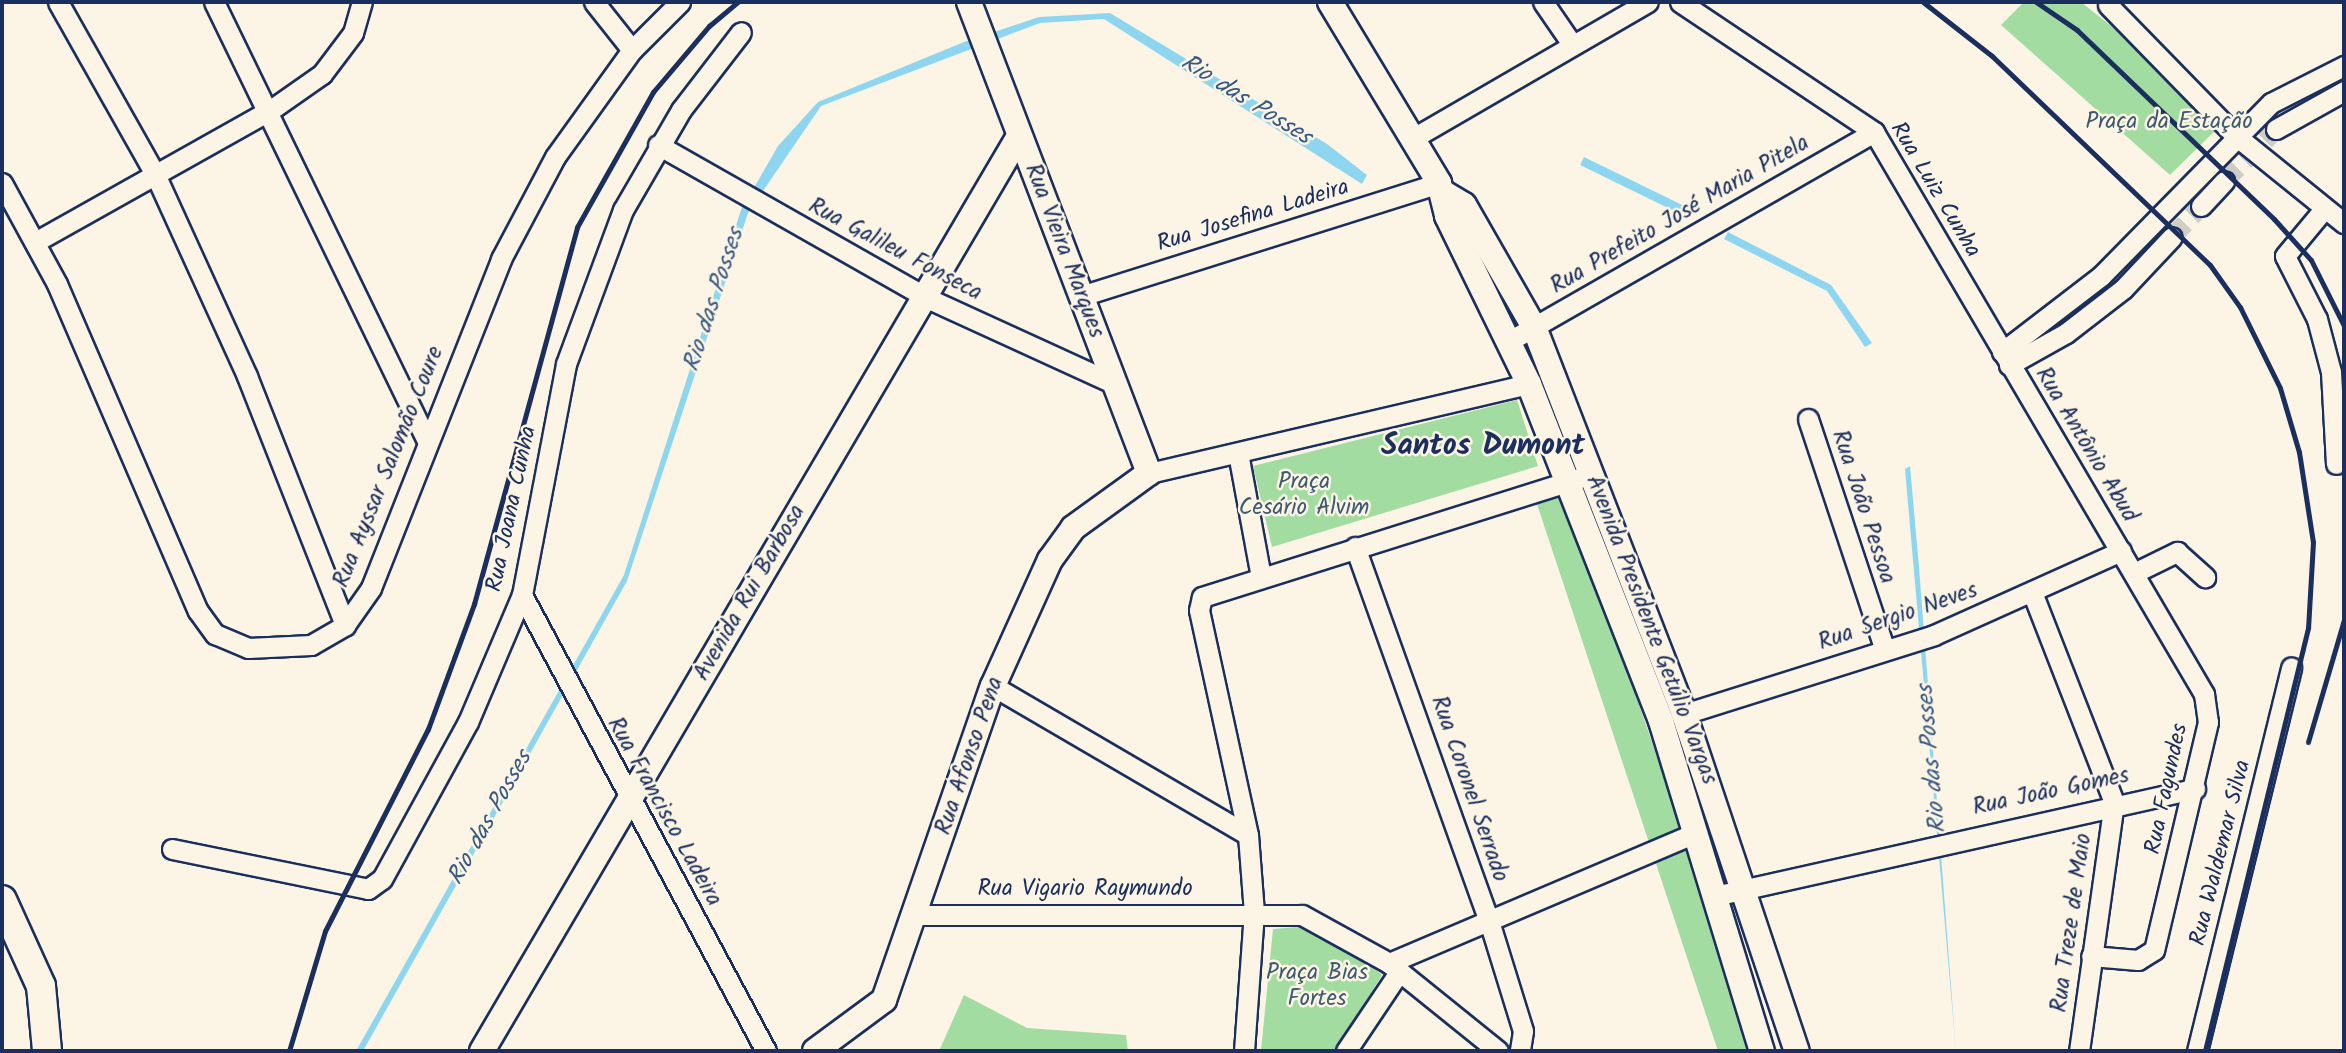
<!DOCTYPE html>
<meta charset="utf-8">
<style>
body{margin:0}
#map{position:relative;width:2346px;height:1053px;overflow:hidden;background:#fcf5e5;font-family:Kalam,sans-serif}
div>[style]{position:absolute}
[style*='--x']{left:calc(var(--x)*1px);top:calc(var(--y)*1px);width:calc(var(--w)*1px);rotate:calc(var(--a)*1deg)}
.green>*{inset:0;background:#a2dca1}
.water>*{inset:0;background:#8ed6ef;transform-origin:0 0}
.minor-tunnel>*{height:19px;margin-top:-9.5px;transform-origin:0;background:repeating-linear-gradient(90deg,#cfcdca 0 19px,transparent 0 29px)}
.roads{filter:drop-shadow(2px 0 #1b2f5e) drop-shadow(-2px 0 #1b2f5e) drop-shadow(0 2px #1b2f5e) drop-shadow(0 -2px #1b2f5e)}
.minor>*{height:19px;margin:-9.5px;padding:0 9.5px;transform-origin:9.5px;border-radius:9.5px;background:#fcf5e5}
.major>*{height:24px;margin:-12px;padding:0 12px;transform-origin:12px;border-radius:12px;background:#fcf5e5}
.highway>*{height:28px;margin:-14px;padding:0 14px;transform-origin:14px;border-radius:14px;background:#fcf5e5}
.rail>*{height:5px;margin:-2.5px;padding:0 2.5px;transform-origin:2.5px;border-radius:2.5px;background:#1b2f5e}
span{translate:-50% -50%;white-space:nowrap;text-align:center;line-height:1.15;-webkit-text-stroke:5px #fcf5e5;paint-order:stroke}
.park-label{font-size:23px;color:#3d5a6f}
.street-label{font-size:23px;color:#1b2f5e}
.water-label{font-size:24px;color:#385982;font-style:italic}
.district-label{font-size:30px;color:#1b2f5e;font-weight:700}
.frame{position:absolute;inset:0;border:4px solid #1b2f5e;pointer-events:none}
</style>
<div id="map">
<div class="green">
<div style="clip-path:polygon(2024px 2px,2081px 2px,2227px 119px,2170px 175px,2001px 25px)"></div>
<div style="clip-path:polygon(1517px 400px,1538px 466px,1272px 547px,1253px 466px)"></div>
<div style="clip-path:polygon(1565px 490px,1685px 838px,1748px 1051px,1718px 1051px,1535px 498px)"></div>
<div style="clip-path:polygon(1310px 926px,1328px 929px,1382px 975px,1335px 1051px,1261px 1051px,1273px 929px)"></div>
<div style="clip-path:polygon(964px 995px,1027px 1028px,1126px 1035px,1128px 1051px,939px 1051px)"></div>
</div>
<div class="water">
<div style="clip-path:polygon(1110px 13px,1327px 144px,1367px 175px,1362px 184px,1104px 19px,1040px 23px,821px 106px,748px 213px,627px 581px,363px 1051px,356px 1051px,624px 575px,741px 210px,778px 146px,818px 102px,964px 42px,1039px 17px)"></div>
<div style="left:1584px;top:157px;width:111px;height:9px;rotate:26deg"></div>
<div style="clip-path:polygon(1728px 232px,1831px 285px,1872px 343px,1865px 347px,1827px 291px,1724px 239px)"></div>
<div style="clip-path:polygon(1910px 466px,1919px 567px,1956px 1051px,1905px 469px)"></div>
</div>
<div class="minor-tunnel">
<div style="--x:2224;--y:181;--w:74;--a:-45"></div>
<div style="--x:2172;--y:237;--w:42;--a:-46.9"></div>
</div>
<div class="roads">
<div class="minor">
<div style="--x:58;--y:2;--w:197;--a:60.6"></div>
<div style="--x:155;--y:174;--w:222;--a:65.5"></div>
<div style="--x:247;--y:376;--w:268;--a:68.5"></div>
<div style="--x:214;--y:2;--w:488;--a:64.1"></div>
<div style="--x:594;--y:2;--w:61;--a:51.6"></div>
<div style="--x:1543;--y:2;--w:51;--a:55.4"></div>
<div style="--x:1680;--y:2;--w:234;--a:33.8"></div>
<div style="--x:1874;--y:132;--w:652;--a:59.58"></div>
<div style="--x:2204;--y:694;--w:28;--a:82"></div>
<div style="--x:2208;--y:722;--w:234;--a:103.3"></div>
<div style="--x:2154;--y:950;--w:19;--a:148"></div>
<div style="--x:2138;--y:960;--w:47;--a:-175.1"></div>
<div style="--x:2108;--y:5;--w:183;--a:45.7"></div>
<div style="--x:2236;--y:136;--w:139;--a:38.9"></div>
<div style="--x:2276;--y:129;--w:78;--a:-29.2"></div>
<div style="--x:1415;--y:137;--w:269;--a:-30.1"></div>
<div style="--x:658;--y:145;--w:309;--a:29.6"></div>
<div style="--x:927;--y:298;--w:207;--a:24.6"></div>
<div style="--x:2;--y:183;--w:115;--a:61.4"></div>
<div style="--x:57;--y:284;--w:356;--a:66.7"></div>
<div style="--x:198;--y:611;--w:29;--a:54"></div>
<div style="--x:215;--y:634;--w:36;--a:23"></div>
<div style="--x:248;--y:648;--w:63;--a:-2.7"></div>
<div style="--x:311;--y:645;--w:39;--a:-30"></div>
<div style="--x:345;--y:625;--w:45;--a:-54.9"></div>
<div style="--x:371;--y:588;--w:354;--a:-68.4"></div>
<div style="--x:501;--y:259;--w:115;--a:-62.1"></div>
<div style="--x:555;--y:157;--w:132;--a:-54.3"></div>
<div style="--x:632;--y:50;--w:68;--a:-45"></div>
<div style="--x:2201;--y:206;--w:34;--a:-47"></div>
<div style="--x:2324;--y:209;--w:61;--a:129.7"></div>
<div style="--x:2285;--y:256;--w:71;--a:63.1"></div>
<div style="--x:2317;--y:319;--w:55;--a:75.2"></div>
<div style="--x:2331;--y:372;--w:92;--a:86.9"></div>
<div style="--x:35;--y:242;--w:272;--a:-29.3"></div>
<div style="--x:272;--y:109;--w:61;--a:-35"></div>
<div style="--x:322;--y:74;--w:51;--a:-52.9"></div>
<div style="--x:353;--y:33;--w:32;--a:-74"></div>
<div style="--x:1081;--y:296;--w:375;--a:-17.5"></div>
<div style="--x:1511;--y:340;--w:418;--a:-29.8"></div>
<div style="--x:2002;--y:352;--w:125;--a:-37.5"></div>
<div style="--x:2101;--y:276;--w:243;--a:-45.5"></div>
<div style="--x:2271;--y:103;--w:82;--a:-26.9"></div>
<div style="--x:2009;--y:365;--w:65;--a:-29.3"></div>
<div style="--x:2066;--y:333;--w:72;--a:-37.7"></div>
<div style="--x:2123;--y:289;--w:71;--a:-46.7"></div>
<div style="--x:1808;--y:419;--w:243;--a:71.6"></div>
<div style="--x:1238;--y:453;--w:126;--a:79.5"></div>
<div style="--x:1149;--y:473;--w:390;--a:-13.2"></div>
<div style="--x:1355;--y:547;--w:397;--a:70.3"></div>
<div style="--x:1489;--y:921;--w:115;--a:72.8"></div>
<div style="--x:1523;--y:1031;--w:20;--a:99"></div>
<div style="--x:2136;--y:572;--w:46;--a:-26"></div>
<div style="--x:2177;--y:552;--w:38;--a:42"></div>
<div style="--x:2032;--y:592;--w:225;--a:68.7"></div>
<div style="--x:2114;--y:802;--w:251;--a:98"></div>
<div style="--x:522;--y:595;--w:517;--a:61.85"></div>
<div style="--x:993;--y:686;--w:295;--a:30.3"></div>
<div style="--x:1684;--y:714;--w:262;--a:-17.5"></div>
<div style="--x:1934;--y:635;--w:205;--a:-24.2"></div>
<div style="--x:172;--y:849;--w:200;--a:11.5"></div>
<div style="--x:368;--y:889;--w:17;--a:-36"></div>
<div style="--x:382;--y:879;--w:179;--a:-61.3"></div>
<div style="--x:468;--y:722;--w:138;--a:-67"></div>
<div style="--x:522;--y:595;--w:235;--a:-79.2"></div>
<div style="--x:566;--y:364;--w:164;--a:-69.7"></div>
<div style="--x:623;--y:210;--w:116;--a:-59.9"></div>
<div style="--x:681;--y:110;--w:98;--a:-52.4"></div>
<div style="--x:1715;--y:896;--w:492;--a:-12.6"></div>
<div style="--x:917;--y:915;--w:385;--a:0"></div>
<div style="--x:1302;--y:915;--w:99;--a:28.9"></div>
<div style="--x:1389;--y:963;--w:140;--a:38.9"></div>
<div style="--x:1389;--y:963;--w:332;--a:-23"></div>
<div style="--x:1244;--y:1051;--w:138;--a:-85.9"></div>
<div style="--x:1254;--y:913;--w:78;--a:-94.4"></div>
<div style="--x:1248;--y:835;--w:230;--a:-102.3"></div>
<div style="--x:1199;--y:610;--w:13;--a:-77"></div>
<div style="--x:1202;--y:597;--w:395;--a:-17.5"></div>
<div style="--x:1346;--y:1051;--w:95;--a:-56.1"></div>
<div style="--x:2197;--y:1051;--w:395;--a:-76.2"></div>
</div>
<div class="major">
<div style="--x:1330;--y:2;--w:211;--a:58.9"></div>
<div style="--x:1439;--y:183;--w:34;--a:76"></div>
<div style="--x:1447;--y:216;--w:187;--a:64"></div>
<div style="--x:1529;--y:384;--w:362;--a:68.6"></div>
<div style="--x:1661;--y:721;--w:345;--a:73"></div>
<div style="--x:1444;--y:193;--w:23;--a:31"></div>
<div style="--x:1464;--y:205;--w:141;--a:60.2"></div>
<div style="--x:1534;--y:327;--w:415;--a:68.8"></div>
<div style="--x:1684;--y:714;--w:355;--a:71.5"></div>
<div style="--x:482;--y:1051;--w:1061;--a:-59.59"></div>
<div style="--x:815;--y:1051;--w:86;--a:-36.5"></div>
<div style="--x:884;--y:1000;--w:332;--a:-70.9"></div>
<div style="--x:993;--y:686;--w:138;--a:-65.7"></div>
<div style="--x:1050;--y:560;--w:39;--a:-54"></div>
<div style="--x:1073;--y:528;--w:94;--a:-35.9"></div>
<div style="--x:1149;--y:473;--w:504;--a:-110.92"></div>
</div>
<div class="highway">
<div style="--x:2;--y:900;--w:94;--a:65.6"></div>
<div style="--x:41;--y:986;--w:65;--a:84.7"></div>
</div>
</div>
<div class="rail">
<div style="--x:1923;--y:2;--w:88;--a:38"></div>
<div style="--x:1992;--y:56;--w:302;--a:43.8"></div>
<div style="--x:2210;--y:265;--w:52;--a:54.5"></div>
<div style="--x:2240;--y:307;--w:90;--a:63.7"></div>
<div style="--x:2280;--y:388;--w:67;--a:73.5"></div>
<div style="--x:2299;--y:452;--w:91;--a:81.2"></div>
<div style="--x:2313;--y:542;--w:86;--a:93.3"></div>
<div style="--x:2308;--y:628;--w:435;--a:103.7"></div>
<div style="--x:2036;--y:2;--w:50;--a:34.3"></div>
<div style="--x:2077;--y:30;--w:273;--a:43.8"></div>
<div style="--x:2274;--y:219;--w:55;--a:47.9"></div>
<div style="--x:2311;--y:260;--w:74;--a:63.4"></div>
<div style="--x:2308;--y:742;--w:127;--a:-73.6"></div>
<div style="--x:289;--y:1051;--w:125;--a:-73.3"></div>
<div style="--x:325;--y:931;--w:227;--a:-63"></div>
<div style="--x:428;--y:729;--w:133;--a:-69.8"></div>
<div style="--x:474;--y:604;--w:391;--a:-74.7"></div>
<div style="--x:577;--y:227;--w:155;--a:-60.6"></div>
<div style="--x:653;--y:92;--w:87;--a:-49.7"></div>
<div style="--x:709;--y:26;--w:38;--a:-40"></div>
</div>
<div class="park-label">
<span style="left:2169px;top:122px">Praça da Estação</span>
<span style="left:1304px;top:495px">Praça<br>Cesário Alvim</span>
<span style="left:1317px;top:986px">Praça Bias<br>Fortes</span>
</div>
<div class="street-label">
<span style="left:1935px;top:190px;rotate:59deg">Rua Luiz Cunha</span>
<span style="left:1680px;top:215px;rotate:-30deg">Rua Prefeito José Maria Pitela</span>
<span style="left:1253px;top:216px;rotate:-17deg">Rua Josefina Ladeira</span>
<span style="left:895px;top:250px;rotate:28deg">Rua Galileu Fonseca</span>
<span style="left:1064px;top:251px;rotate:69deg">Rua Vieira Marques</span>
<span style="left:2086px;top:445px;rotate:59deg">Rua Antônio Abud</span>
<span style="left:389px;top:467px;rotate:-68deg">Rua Ayssar Salomão Coure</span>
<span style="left:1863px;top:507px;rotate:72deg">Rua João Pessoa</span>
<span style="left:512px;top:509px;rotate:-78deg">Rua Joana Cunha</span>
<span style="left:750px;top:593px;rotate:-60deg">Avenida Rui Barbosa</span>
<span style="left:1898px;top:617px;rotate:-19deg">Rua Sergio Neves</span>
<span style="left:1651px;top:630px;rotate:69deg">Avenida Presidente Getúlio Vargas</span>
<span style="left:970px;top:756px;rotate:-71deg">Rua Afonso Pena</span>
<span style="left:1469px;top:789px;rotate:71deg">Rua Coronel Serrado</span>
<span style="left:2167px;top:789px;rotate:-78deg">Rua Fagundes</span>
<span style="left:2051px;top:792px;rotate:-12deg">Rua João Gomes</span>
<span style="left:664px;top:812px;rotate:61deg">Rua Francisco Ladeira</span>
<span style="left:2221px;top:853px;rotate:-76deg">Rua Waldemar Silva</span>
<span style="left:1085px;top:889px">Rua Vigario Raymundo</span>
<span style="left:2072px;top:923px;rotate:-82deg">Rua Treze de Maio</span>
</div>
<div class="water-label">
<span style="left:1246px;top:100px;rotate:32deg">Rio das Posses</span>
<span style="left:714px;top:300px;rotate:-72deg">Rio das Posses</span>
<span style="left:1932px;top:759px;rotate:-95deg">Rio das Posses</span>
<span style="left:490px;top:818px;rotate:-61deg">Rio das Posses</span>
</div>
<div class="district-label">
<span style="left:1483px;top:446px">Santos Dumont</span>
</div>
<div class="frame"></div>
</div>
